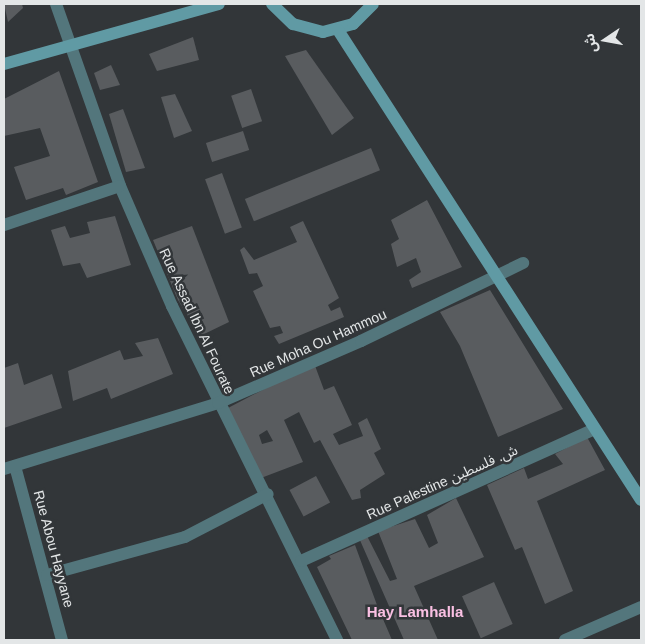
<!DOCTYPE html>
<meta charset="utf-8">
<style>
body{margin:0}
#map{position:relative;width:645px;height:644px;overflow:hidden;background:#323639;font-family:Helvetica,"Noto Sans Arabic",sans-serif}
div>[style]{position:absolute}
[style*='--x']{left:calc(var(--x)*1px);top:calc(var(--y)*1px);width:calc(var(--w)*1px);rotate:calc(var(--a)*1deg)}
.building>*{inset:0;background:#595c5f;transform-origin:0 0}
.street>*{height:12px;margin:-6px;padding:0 6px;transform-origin:6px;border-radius:6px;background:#53767c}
.secondary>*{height:12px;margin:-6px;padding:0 6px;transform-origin:6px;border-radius:6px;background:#609aa4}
span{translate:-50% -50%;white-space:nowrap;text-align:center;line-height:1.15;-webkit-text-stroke:5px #323639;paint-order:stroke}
.street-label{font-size:14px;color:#e3e6e7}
.neighbourhood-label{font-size:15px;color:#fac0e3;font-weight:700}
.frame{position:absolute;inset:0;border:5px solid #e3e6e7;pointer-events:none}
.north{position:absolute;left:580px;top:15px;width:50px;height:50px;-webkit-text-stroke:4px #323639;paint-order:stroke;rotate:258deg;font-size:14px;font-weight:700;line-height:20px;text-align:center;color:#e3e6e7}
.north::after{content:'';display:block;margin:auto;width:18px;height:22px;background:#e3e6e7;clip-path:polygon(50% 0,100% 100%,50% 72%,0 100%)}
</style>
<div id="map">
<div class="building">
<div style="clip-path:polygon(4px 4px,22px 4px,23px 8px,8px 22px)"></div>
<div style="clip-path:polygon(193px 37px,199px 60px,157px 71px,149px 54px)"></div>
<div style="clip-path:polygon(306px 50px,354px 118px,332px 135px,285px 56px)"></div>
<div style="clip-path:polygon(111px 65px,120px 85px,100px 90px,94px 73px)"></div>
<div style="clip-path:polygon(59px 71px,98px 182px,66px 195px,63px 188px,26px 200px,14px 167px,50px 156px,40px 128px,4px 136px,4px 99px)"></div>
<div style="left:251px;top:89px;width:34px;height:21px;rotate:71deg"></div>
<div style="clip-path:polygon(175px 94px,192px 131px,174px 138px,161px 97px)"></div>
<div style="clip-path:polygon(123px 109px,145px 168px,126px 172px,109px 114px)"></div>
<div style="left:243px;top:131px;width:20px;height:39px;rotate:72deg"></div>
<div style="left:371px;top:148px;width:24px;height:136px;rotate:68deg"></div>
<div style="left:222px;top:173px;width:58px;height:18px;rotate:70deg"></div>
<div style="clip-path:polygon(427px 200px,462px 267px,412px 288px,409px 280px,421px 272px,416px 258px,397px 267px,391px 244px,399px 239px,391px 220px)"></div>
<div style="clip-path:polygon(115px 216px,131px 265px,87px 278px,80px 263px,63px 266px,51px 230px,65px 226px,70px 238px,90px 233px,87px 222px)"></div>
<div style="clip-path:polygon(303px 221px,339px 298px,328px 305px,331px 311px,340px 307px,344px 317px,279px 344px,274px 336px,283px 333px,280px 326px,270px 328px,253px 291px,263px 286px,257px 273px,249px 274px,240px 250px,244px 247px,254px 260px,297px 242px,290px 227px)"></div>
<div style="clip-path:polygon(192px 226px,229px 322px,200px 336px,178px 300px,153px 240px)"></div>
<div style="clip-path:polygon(490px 290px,563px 409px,498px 437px,460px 346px,440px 312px)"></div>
<div style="clip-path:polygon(158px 338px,173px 374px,111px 399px,107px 388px,73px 401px,68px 371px,120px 350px,124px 360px,143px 356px,135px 343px)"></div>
<div style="clip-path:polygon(18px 363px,24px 385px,52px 374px,62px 408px,4px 428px,4px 368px)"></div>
<div style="clip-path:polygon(evenodd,314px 363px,324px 390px,334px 386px,352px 425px,333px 434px,339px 445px,363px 436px,358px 423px,367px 418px,381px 449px,374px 453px,385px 474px,360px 490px,361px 498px,352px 500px,320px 440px,314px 443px,299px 412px,284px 420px,303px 462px,261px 478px,228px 408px,314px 363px,267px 430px,273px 441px,262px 444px,259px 435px,267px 430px)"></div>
<div style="clip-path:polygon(587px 437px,605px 470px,537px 501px,573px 591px,545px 604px,522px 547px,515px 550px,487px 485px,524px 468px,528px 479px,563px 464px,555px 454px)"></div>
<div style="left:316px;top:476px;width:30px;height:30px;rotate:62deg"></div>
<div style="clip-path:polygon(456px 498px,484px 557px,414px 586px,438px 640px,404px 640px,359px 538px,367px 536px,390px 581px,397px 579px,378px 531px,415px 519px,429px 548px,438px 543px,427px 515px)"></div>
<div style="clip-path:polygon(355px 545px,377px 605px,392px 640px,352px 640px,317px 567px,331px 559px,329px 556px)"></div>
<div style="left:494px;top:582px;width:46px;height:35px;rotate:66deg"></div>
</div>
<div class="street">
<div style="--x:56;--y:4;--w:193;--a:70.6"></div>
<div style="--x:120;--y:186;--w:131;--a:66.6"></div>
<div style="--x:172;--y:306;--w:373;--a:63.7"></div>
<div style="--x:4;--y:225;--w:122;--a:-18.6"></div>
<div style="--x:15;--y:466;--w:180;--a:74.9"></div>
<div style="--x:4;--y:469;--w:224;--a:-17.1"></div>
<div style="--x:218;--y:403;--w:156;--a:-23.4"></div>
<div style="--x:361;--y:341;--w:180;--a:-25.7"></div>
<div style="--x:301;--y:561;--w:322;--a:-24.2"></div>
<div style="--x:47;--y:575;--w:143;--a:-15.4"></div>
<div style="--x:185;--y:537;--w:93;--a:-27.4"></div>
<div style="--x:565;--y:640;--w:83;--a:-23.5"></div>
</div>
<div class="secondary">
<div style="--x:272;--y:4;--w:29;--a:44"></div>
<div style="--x:293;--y:24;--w:31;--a:15"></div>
<div style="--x:323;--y:32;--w:31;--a:-15"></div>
<div style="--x:353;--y:24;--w:28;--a:-45"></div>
<div style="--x:338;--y:30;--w:559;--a:57.19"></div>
<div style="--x:4;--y:64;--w:223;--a:-15.6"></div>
</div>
<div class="street-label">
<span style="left:197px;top:321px;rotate:65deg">Rue Assad Ibn Al Fourate</span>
<span style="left:318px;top:343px;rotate:-24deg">Rue Moha Ou Hammou</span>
<span style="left:442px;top:482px;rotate:-24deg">Rue Palestine ش. فلسطين</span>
<span style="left:54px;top:549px;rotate:75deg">Rue Abou Hayyane</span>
</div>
<div class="neighbourhood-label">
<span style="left:415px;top:612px">Hay Lamhalla</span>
</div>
<div class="frame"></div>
<div class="north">ش</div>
</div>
